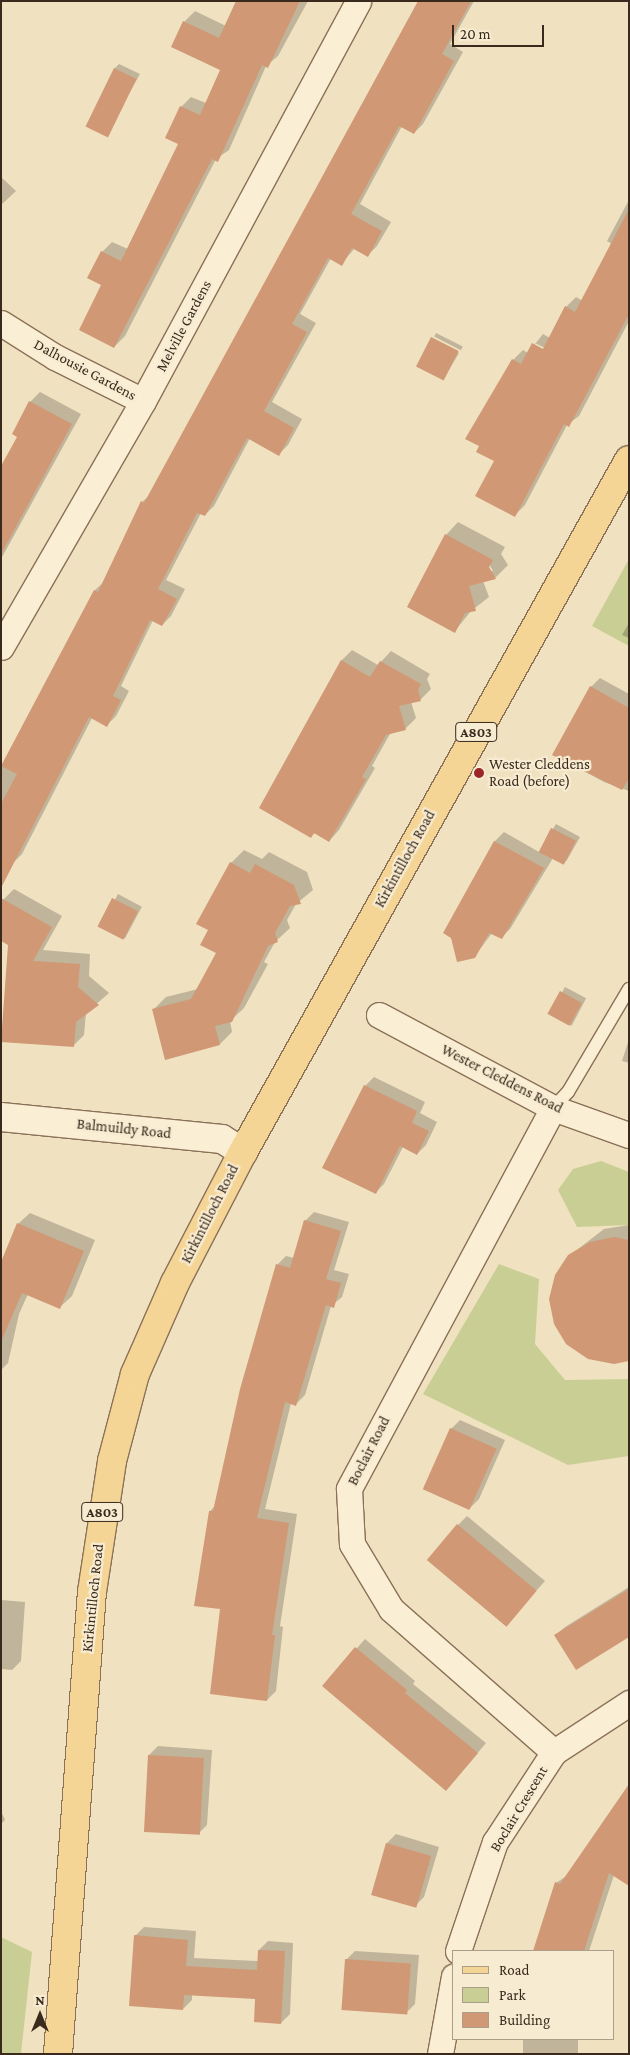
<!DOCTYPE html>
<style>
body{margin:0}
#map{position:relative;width:630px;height:2055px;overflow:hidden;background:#f0e1c1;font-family:"Crimson Pro",serif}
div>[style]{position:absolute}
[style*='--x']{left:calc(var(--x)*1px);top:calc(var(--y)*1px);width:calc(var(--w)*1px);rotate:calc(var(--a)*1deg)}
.green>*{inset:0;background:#c9cf94}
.shadow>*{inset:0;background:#0003;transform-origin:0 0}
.building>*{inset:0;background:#d09875;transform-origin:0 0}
.roads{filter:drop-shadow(1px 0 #8a7157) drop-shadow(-1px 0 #8a7157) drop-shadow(0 1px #8a7157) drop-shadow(0 -1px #8a7157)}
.lane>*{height:12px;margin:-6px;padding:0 6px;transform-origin:6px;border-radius:6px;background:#faeed4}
.street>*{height:25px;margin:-12.5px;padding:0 12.5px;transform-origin:12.5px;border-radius:12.5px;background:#faeed4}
.secondary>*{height:28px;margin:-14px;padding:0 14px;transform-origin:14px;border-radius:14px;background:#faeed4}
.primary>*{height:28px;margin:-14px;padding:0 14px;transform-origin:14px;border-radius:14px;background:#f5d596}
.dots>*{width:14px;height:14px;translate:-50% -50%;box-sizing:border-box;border:2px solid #f7ebd1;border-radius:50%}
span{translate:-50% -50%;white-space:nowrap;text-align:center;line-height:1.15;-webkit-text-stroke:4.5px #f7ebd1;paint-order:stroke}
.shield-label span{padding:1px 4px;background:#f7ebd1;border:1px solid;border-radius:4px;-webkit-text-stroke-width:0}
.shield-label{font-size:14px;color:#392a1d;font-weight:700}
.street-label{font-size:15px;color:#392a1d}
.poi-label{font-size:15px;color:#392a1d}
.left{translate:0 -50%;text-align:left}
.frame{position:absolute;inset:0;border:2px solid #392a1d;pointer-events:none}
.legend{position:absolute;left:452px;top:1950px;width:162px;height:90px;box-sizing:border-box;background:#f7ebd1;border:1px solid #ab9e89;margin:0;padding:6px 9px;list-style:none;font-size:15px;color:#392a1d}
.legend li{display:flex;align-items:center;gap:10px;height:25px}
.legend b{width:25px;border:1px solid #ab9e89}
.north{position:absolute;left:15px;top:1990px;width:50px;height:50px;-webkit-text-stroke:4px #f7ebd1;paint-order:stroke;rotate:0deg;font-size:14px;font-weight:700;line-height:20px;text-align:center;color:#392a1d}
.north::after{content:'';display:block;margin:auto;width:18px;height:22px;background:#392a1d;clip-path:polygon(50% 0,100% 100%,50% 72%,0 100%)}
.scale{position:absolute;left:452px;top:25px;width:92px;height:22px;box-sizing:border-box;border:2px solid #392a1d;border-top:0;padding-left:6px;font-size:15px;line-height:18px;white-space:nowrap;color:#392a1d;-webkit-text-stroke:4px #f7ebd1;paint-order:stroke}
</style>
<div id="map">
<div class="green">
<div style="clip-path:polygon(629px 559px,629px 646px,592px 626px)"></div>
<div style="clip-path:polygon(601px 1161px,629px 1172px,629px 1225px,577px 1227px,558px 1190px,573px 1169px)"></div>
<div style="clip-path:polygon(499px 1264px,539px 1279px,535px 1344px,565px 1380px,629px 1379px,629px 1456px,568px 1465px,423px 1394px)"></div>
<div style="clip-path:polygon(1px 1937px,32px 1952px,21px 2054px,1px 2054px)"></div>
</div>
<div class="shadow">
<div style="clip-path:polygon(238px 1px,308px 1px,278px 56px,266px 66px,229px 150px,216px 159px,125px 336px,114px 347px,103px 285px,102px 252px,112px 242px,128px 249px,180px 143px,181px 107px,191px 97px,206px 103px,221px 69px,184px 22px,195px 11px,226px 26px)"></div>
<div style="clip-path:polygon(419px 1px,474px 1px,450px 44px,463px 52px,423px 124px,414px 133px,402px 126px,360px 204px,391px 222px,377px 246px,368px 255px,355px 248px,341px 264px,331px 258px,300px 314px,316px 323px,272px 402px,302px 419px,288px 445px,279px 454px,250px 438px,214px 506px,205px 515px,201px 513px,166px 580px,185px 589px,171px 616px,162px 625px,153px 620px,121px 686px,129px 691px,116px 716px,107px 725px,92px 718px,22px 854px,13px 863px,1px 857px,1px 767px,95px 590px,105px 581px,142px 502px,152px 493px)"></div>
<div style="clip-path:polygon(119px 64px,140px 74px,105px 136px,115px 68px)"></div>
<div style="clip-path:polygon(1px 177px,16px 191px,1px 205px)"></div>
<div style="clip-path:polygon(evenodd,629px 200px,629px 321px,579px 416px,567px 425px,525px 505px,515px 515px,495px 461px,513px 360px,523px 350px,528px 353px,543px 334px,550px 338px,566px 307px,576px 297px,583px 301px,612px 244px,607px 241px,629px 200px,535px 343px,549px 350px,548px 353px,535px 346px,535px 343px)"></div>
<div style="left:436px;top:333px;width:30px;height:4px;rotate:27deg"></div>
<div style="clip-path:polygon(432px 338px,459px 353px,443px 380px)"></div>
<div style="clip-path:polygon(40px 392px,81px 414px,1px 559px,1px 469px,18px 437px,30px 402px)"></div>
<div style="clip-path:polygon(evenodd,458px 522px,505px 547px,501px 554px,508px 565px,495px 578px,483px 581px,489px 597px,471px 611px,455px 631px,446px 535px,458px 522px,487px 561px,493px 571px,490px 571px,487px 561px)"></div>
<div style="clip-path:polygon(629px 623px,629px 638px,622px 635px)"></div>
<div style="clip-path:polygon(352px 650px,378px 665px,391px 651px,430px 674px,427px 679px,431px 689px,421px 699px,411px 702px,416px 718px,405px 729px,391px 732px,372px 766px,375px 768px,339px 830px,329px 841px,315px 833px,311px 836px,261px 807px,342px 660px)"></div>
<div style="clip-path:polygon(600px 678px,629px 694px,629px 791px,604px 782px,554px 755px,591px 687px)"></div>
<div style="clip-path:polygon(556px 824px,580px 837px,567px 860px,563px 864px,553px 858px,510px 929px,501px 938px,492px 933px,474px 957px,495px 841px,504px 832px,539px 852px)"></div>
<div style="clip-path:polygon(244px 850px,262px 859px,269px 852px,307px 872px,313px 890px,296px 904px,287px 920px,290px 928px,275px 942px,264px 962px,268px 964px,244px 1008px,230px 1021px,232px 1032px,220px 1044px,153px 1010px,166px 997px,198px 989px,218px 953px,209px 930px,198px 924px,231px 863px)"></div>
<div style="clip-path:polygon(14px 889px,62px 916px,43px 950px,90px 954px,89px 976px,109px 993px,86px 1013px,84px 1035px,73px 1046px,9px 944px,3px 900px)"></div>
<div style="left:118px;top:894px;width:27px;height:36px;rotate:28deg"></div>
<div style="left:565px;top:987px;width:24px;height:31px;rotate:28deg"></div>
<div style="clip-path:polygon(629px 1039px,629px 1063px,622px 1061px)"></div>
<div style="clip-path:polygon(374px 1077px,425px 1102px,420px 1113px,437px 1122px,426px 1145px,417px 1154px,403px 1147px,384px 1184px,375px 1193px,365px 1086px)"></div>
<div style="clip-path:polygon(314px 1212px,349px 1222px,334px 1270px,349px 1274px,342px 1297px,331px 1306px,305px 1395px,296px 1404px,291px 1403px,265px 1509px,297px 1514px,280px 1626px,283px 1627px,276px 1691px,267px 1700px,221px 1608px,210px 1511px,215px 1506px,277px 1265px,286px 1256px,294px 1258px,305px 1221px)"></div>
<div style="clip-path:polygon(30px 1213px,95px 1240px,72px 1296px,60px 1307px,28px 1294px,19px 1314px,8px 1363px,1px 1370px,1px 1265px,18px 1224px)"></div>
<div style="clip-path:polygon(629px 1225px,629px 1360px,569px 1256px,604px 1229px)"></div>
<div style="clip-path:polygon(460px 1420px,505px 1440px,479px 1499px,470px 1508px,451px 1429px)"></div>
<div style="clip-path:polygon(467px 1516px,545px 1581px,510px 1620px,458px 1525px)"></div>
<div style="clip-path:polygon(629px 1587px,629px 1630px,556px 1635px,565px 1627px)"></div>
<div style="clip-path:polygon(1px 1600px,25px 1602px,21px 1661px,12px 1670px,1px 1669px)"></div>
<div style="clip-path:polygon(365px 1639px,415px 1681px,413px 1684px,486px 1743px,455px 1780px,324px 1686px)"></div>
<div style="clip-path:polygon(158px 1746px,212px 1750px,207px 1825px,198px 1834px,149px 1755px)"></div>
<div style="clip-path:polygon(629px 1787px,614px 1875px,589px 1951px,534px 1951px,556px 1883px,568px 1875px)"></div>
<div style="clip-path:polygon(1px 1811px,5px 1820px,1px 1824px)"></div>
<div style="clip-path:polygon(396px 1834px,439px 1847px,424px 1897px,415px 1906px,387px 1843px)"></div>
<div style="clip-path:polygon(144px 1927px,196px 1931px,194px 1958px,258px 1961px,259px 1950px,268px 1941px,293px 1943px,290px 2014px,281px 2023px,257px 1998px,192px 1994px,192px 2000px,183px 2009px,135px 1936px)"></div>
<div style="clip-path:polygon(355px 1951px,419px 1955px,415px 2004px,406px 2013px,346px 1960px)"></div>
<div style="left:523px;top:2039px;width:55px;height:16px"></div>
</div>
<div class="building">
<div style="clip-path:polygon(236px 1px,300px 1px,268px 68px,262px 65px,218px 162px,212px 159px,114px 348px,79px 330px,101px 285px,87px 278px,101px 251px,121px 261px,178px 144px,165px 138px,180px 106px,200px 115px,220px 70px,171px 47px,183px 21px,219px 38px)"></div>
<div style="clip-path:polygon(418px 1px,471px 1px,442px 54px,454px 61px,414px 134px,399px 126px,351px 214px,382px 231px,368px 257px,352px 248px,342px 266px,328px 258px,292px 324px,307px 332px,264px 411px,294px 428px,279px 456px,247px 438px,205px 516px,197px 513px,158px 589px,177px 599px,162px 626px,150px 620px,113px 696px,121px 700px,107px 727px,89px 717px,1px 888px,1px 804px,17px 774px,1px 766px,94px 590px,98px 592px,141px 501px,144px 503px)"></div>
<div style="left:114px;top:68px;width:25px;height:65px;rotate:26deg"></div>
<div style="clip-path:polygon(629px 209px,629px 314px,569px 427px,564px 424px,515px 517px,475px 496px,494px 461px,476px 452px,479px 446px,465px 439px,512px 359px,521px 364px,532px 343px,543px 349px,565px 306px,575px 312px)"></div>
<div style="left:431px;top:337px;width:31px;height:33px;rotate:27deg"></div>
<div style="clip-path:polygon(29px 401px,72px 424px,1px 554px,1px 466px,17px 437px,12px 434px)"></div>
<div style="clip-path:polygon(445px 534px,493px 560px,489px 567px,496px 579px,469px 586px,476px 611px,465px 613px,455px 633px,407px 607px)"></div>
<div style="clip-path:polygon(341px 660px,370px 677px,380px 661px,421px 684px,418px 690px,421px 701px,399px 706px,406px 730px,386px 735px,362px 777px,366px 779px,329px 842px,314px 833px,311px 838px,259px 808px)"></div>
<div style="clip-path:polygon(590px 686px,629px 708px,629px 778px,622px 790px,552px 755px)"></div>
<div style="left:551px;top:828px;width:28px;height:27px;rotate:27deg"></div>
<div style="clip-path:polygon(494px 841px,544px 868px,502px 939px,489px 933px,475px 958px,457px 962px,451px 938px,443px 933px)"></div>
<div style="clip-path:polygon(230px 862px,250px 873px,255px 864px,294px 885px,301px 904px,290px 906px,275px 933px,278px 942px,268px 946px,232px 1022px,215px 1026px,220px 1045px,165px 1060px,152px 1009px,191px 999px,216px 953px,200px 945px,208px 930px,196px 924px)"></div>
<div style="clip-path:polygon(1px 898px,52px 927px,33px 961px,80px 964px,78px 987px,99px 1005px,76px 1022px,74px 1047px,1px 1042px,8px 945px,1px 941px)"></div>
<div style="left:112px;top:898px;width:29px;height:32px;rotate:27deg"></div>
<div style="left:560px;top:991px;width:25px;height:26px;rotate:29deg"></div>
<div style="clip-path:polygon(364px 1085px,417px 1111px,412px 1123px,429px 1131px,417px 1155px,400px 1146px,376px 1194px,322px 1168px)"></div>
<div style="clip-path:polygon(304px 1220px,341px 1231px,326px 1279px,341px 1283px,334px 1308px,326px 1305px,296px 1406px,285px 1402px,257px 1518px,289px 1523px,272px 1635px,275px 1635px,267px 1701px,210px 1694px,220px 1609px,194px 1606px,209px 1511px,213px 1511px,240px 1389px,276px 1264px,290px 1268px)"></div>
<div style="clip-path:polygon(17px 1223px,84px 1251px,60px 1309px,22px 1293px,1px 1342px,1px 1262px)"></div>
<div style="clip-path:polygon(614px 1237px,629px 1240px,629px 1361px,614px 1364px,588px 1359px,566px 1344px,554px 1324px,549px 1299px,555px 1275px,568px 1255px,590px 1242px)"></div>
<div style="left:450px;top:1428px;width:51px;height:67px;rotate:24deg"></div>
<div style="left:457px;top:1524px;width:104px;height:47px;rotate:40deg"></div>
<div style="clip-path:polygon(629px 1589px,629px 1637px,576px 1670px,554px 1635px)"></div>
<div style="clip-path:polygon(355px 1647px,407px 1690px,405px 1693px,478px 1753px,446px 1791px,322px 1686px)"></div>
<div style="left:148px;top:1755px;width:56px;height:77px;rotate:3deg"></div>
<div style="clip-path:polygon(629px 1784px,629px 1886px,609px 1873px,584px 1951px,533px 1951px,555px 1882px,560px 1884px)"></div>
<div style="left:386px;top:1843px;width:47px;height:54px;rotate:16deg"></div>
<div style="clip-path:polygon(134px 1935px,188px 1940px,186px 1966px,257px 1970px,258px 1950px,285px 1951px,281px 2024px,254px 2022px,255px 1999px,184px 1995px,183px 2010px,129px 2006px)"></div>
<div style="left:345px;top:1959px;width:66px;height:51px;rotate:4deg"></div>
</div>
<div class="roads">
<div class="lane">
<div style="--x:553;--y:1108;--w:22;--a:-47"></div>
<div style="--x:568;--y:1092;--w:120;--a:-59.4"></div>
</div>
<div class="street">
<div style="--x:1;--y:323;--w:64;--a:32.2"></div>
<div style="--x:55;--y:357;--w:98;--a:26.6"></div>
<div style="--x:1;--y:647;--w:284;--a:-60"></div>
<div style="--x:143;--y:401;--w:454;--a:-61.7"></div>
<div style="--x:379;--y:1015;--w:197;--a:28.1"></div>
<div style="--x:553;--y:1108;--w:81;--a:19.6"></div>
<div style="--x:553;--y:1108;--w:432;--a:118.2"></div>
<div style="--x:349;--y:1489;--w:55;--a:86.9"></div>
<div style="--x:352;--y:1544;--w:76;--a:59"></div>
<div style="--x:391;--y:1609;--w:217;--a:41.3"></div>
<div style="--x:458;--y:1951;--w:115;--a:-71.3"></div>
<div style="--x:495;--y:1842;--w:108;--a:-56.8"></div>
<div style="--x:554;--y:1752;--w:90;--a:-33.2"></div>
<div style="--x:440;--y:2054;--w:79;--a:-79.8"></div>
</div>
<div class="secondary">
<div style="--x:1;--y:1117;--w:222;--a:5.7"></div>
<div style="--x:222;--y:1139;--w:25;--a:32"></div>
</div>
<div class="primary">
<div style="--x:58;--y:2054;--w:463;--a:-85.8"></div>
<div style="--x:92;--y:1592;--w:133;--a:-81.3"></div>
<div style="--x:112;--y:1461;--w:90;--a:-75.2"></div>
<div style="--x:135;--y:1374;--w:99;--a:-66.3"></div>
<div style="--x:175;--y:1283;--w:148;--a:-62.6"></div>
<div style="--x:243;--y:1152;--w:792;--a:-60.85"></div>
</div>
</div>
<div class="dots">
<div style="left:479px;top:773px;background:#9c2529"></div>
</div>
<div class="shield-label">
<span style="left:476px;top:732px">A803</span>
<span style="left:102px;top:1512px">A803</span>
</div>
<div class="street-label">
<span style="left:184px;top:326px;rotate:-62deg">Melville Gardens</span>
<span style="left:85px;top:370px;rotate:28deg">Dalhousie Gardens</span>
<span style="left:405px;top:859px;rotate:-61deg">Kirkintilloch Road</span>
<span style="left:502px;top:1079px;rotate:27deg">Wester Cleddens Road</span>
<span style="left:124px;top:1129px;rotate:6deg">Balmuildy Road</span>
<span style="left:210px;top:1214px;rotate:-63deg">Kirkintilloch Road</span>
<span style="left:369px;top:1451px;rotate:-63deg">Boclair Road</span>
<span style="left:93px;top:1598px;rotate:-84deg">Kirkintilloch Road</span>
<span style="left:519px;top:1809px;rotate:-59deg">Boclair Crescent</span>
</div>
<div class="poi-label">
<span class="left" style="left:489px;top:773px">Wester Cleddens<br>Road (before)</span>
</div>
<div class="frame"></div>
<ul class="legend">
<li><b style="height:6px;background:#f5d596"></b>Road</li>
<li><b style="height:14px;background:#c9cf94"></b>Park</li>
<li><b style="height:14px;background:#d09875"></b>Building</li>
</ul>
<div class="north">N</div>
<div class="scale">20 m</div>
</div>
